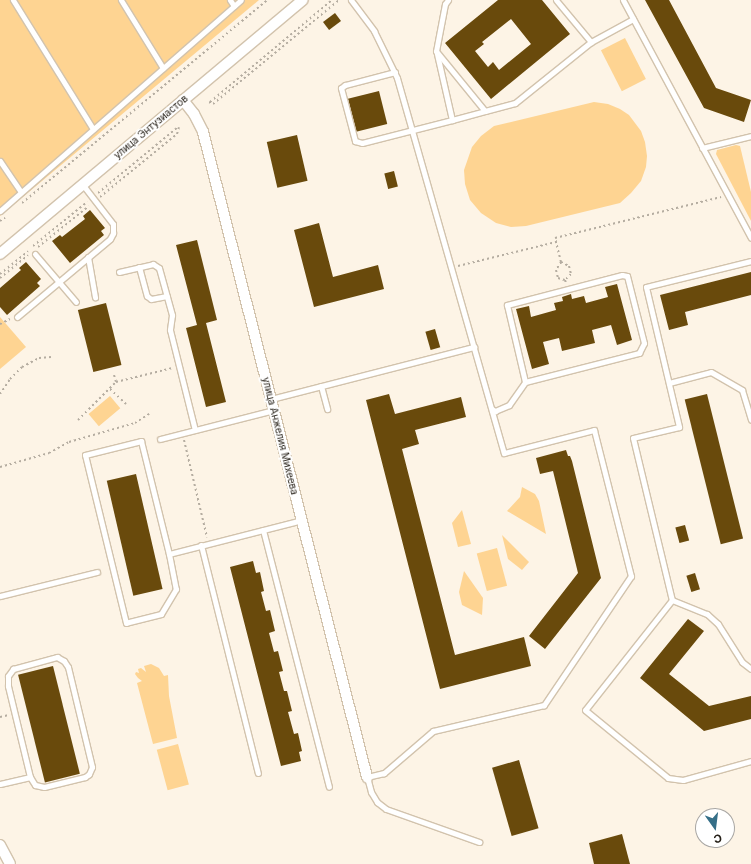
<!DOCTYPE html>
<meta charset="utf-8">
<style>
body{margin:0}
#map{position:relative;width:751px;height:864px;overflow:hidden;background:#fdf4e6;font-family:Inter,sans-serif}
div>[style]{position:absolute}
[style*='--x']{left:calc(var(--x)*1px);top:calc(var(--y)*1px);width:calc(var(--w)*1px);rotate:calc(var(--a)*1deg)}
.green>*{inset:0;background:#fed492;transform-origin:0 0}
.building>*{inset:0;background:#694a0c;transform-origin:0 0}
.path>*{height:2px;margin-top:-1px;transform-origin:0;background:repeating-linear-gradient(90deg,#b5ada1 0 2px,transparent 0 5px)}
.roads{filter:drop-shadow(1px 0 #d2c3ad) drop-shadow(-1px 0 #d2c3ad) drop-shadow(0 1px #d2c3ad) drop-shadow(0 -1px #d2c3ad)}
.service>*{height:5px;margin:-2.5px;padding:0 2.5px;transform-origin:2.5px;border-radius:2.5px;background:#fff}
.minor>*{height:10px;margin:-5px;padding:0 5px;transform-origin:5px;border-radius:5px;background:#fff}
span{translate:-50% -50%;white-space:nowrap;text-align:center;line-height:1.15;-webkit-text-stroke:4px #fff;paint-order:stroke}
.street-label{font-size:10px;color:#262018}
.north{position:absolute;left:695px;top:808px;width:40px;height:40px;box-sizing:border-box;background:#fff;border:1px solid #a8a6a3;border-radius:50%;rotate:166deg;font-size:11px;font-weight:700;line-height:16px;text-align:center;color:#262018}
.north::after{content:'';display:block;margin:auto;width:14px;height:18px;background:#356f88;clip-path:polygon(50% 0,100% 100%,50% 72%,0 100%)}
</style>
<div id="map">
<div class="green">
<div style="clip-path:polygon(0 0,259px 0,0 216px)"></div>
<div style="left:625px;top:38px;width:46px;height:27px;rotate:63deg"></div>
<div style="clip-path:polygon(594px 102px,608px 104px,620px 109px,629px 115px,641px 131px,645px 142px,647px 156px,646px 167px,641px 181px,631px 193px,620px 203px,526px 226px,511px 227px,496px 223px,481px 213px,470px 200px,465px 184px,464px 170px,472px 147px,481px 136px,494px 126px)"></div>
<div style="clip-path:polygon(736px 145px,740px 146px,751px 192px,751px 221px,716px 154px,717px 150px)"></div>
<div style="clip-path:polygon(0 317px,26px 347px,0 369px)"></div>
<div style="left:110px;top:396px;width:16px;height:28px;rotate:50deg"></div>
<div style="clip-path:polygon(522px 487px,535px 494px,539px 501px,546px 534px,507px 511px,520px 497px)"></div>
<div style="clip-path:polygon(462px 510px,471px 544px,458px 547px,452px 523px)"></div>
<div style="clip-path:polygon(502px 535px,529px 562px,522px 570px,508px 559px)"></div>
<div style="left:497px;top:548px;width:39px;height:21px;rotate:75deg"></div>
<div style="clip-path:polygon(464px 571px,483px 598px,482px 615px,462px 605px,459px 592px)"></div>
<div style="clip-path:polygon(151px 664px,159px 668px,164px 676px,168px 675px,169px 696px,177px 738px,153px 744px,137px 683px,142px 681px,138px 678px,135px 674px,136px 672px,139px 673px,138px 669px,141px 668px,146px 672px,144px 666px)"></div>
<div style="left:178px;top:744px;width:42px;height:22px;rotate:75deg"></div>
</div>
<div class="building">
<div style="clip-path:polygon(evenodd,498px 0,542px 0,570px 34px,491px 99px,445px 43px,498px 0,511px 19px,531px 44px,499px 70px,493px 62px,488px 67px,475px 51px,484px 44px,482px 42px,511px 19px)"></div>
<div style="clip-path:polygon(645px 0,669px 0,716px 88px,751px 100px,744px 122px,704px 108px)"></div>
<div style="left:335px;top:13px;width:10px;height:15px;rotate:53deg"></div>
<div style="left:379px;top:91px;width:34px;height:32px;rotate:76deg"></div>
<div style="left:297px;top:135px;width:47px;height:31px;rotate:77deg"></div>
<div style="left:394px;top:171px;width:16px;height:10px;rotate:76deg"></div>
<div style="clip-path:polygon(90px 210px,105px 228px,101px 231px,104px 235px,70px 263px,52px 241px,60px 235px,62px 237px,85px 219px,83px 216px)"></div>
<div style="clip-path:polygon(319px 223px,333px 277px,378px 265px,384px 289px,314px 307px,294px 230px)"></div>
<div style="clip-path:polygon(197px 240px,217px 320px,206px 323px,226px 402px,206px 407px,186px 328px,197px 325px,176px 245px)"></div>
<div style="clip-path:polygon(26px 262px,41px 279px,37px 283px,40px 286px,7px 315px,0 307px,0 288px,21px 270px,19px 268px)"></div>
<div style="clip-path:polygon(751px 272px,751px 295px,685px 312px,688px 325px,669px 330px,660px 295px)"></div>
<div style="clip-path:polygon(617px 284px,632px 340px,617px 345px,611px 325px,592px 330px,595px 343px,562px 351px,559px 338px,543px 342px,549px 364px,532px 369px,516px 309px,529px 306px,531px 317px,556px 310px,554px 303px,563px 301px,562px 297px,571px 294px,572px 299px,584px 296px,586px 303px,608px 297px,605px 287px)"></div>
<div style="left:106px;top:303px;width:64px;height:29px;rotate:76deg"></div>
<div style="left:435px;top:329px;width:19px;height:10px;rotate:74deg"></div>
<div style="clip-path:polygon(389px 394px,395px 414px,461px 397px,466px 417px,415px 430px,419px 444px,402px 449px,455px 655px,524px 637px,531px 666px,440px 689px,366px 400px)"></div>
<div style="left:707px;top:394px;width:149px;height:23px;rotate:76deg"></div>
<div style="clip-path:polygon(566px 450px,568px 456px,570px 456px,572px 461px,601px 578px,545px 649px,529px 636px,578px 573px,553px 471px,540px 474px,536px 458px)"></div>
<div style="left:136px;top:474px;width:118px;height:30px;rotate:77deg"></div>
<div style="left:685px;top:525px;width:16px;height:10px;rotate:75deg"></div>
<div style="clip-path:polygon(253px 561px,256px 573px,260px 572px,264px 591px,261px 592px,266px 611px,270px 610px,275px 631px,269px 633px,274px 652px,278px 651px,283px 671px,279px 672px,284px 691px,287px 691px,292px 711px,288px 712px,294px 734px,298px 733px,302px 751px,299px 752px,301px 761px,281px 766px,230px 567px)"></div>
<div style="left:695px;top:573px;width:17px;height:9px;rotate:73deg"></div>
<div style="clip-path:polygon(688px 619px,704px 631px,669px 674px,709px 706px,751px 696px,751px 719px,704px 731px,640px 678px)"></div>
<div style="left:53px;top:666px;width:111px;height:36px;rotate:76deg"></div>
<div style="left:519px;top:760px;width:71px;height:28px;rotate:74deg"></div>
<div style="clip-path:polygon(622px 834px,630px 864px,594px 864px,589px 843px)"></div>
</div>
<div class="path">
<div style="--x:209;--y:102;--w:4;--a:27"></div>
<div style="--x:213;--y:104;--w:163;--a:-39.5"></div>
<div style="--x:210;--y:102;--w:159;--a:-39.9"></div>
<div style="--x:98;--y:193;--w:104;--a:-39.5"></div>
<div style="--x:100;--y:197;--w:99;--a:-39.3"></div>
<div style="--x:177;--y:134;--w:7;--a:-74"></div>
<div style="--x:22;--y:203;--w:318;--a:-39.6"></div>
<div style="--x:0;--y:221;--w:6;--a:-31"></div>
<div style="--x:33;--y:246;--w:70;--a:-39.2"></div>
<div style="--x:38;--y:247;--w:65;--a:-38.8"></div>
<div style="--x:561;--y:262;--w:25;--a:-104"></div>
<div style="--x:555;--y:238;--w:171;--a:-13.9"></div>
<div style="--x:561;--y:262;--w:9;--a:27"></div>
<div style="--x:569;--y:266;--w:8;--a:76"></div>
<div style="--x:571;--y:274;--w:8;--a:135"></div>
<div style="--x:565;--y:280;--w:3;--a:72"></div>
<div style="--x:561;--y:262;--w:9;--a:122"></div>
<div style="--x:556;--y:270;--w:8;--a:76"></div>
<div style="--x:558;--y:278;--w:7;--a:16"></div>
<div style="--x:458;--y:266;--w:101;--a:-13.8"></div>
<div style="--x:0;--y:274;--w:36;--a:-39"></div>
<div style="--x:0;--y:278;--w:36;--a:-39"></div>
<div style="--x:0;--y:324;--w:11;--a:-27"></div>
<div style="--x:114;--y:375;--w:7;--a:74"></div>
<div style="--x:110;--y:389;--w:22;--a:43"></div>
<div style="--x:0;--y:394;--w:18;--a:-56"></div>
<div style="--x:10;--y:379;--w:17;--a:-45"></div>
<div style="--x:22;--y:367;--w:19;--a:-28"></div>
<div style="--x:39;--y:358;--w:12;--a:-5"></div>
<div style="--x:78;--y:420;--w:54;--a:-45"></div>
<div style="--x:116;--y:382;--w:58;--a:-14"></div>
<div style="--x:184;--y:440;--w:100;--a:76.7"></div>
<div style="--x:0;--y:467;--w:51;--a:-15.9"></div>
<div style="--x:49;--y:453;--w:23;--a:-29"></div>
<div style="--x:69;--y:442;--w:69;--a:-16.1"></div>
<div style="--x:135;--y:423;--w:17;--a:-33"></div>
<div style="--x:0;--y:717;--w:9;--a:-13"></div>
</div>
<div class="roads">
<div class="service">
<div style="--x:13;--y:0;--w:152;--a:58.2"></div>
<div style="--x:121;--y:0;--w:80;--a:58.3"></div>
<div style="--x:230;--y:0;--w:7;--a:56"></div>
<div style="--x:351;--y:0;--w:39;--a:53"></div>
<div style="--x:374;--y:31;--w:52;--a:63.9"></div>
<div style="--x:397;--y:78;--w:390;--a:74.1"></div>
<div style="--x:504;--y:453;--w:93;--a:-14.3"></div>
<div style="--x:594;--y:430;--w:151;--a:75.8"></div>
<div style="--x:631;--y:576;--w:156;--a:124"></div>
<div style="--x:544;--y:705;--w:114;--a:166.8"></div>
<div style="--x:433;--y:731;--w:65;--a:139.4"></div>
<div style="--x:384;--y:773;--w:17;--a:167"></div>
<div style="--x:367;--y:777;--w:16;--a:75"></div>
<div style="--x:371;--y:792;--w:12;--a:59"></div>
<div style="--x:377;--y:802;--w:11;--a:38"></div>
<div style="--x:386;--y:809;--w:99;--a:19.5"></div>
<div style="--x:448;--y:0;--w:5;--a:127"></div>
<div style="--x:445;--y:4;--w:48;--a:100.8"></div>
<div style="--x:436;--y:51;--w:77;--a:50.8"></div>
<div style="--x:485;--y:111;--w:31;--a:-15"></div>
<div style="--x:515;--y:103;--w:97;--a:-38.8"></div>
<div style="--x:591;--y:42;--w:48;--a:-28.7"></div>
<div style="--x:556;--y:0;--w:55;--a:50.2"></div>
<div style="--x:623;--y:0;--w:270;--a:61.7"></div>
<div style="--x:437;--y:54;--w:68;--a:77.2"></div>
<div style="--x:452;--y:120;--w:34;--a:-15"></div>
<div style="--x:395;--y:72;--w:52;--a:165.4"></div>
<div style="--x:345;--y:85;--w:5;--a:143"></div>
<div style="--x:341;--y:88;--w:55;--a:75.2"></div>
<div style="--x:355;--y:141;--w:7;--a:16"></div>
<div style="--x:362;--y:143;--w:93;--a:-14.3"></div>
<div style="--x:702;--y:148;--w:50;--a:-13.8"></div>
<div style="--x:0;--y:161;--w:37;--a:56"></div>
<div style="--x:0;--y:211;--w:320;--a:-41.2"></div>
<div style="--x:35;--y:254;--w:63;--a:49.5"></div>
<div style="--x:88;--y:257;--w:41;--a:80.1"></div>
<div style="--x:751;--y:261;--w:108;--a:166.1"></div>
<div style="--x:646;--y:287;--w:144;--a:76.7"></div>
<div style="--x:679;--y:427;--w:47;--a:166.6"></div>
<div style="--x:633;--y:438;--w:167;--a:76.5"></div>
<div style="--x:672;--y:600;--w:140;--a:128.3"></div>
<div style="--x:585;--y:710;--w:107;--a:39.3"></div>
<div style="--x:668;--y:778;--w:15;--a:8"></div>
<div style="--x:683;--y:780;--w:71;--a:-15.6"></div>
<div style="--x:139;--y:267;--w:30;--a:75"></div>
<div style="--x:147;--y:296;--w:5;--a:37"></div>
<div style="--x:151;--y:299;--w:16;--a:-11"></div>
<div style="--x:119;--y:272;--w:35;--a:-13"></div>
<div style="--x:153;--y:264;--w:7;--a:34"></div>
<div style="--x:159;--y:268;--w:49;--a:74.5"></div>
<div style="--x:172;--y:315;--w:15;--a:98"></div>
<div style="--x:170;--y:330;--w:103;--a:76"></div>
<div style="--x:17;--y:317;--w:121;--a:-40"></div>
<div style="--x:110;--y:239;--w:7;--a:-63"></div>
<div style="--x:113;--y:233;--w:9;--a:-90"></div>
<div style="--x:113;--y:224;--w:49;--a:-127.6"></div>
<div style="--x:669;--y:383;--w:43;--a:-14.7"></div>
<div style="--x:711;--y:372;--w:36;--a:30"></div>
<div style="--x:742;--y:390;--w:31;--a:73"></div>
<div style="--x:321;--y:386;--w:24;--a:75"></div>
<div style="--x:271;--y:399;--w:210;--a:-14.4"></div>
<div style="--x:492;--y:409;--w:4;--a:34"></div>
<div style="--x:495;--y:411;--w:15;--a:-23"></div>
<div style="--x:509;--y:405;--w:28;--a:-55"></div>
<div style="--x:525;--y:382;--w:118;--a:-14.3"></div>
<div style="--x:639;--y:353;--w:11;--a:-63"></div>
<div style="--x:644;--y:343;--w:69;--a:-104.2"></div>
<div style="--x:627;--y:276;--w:5;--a:-169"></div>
<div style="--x:622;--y:275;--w:119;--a:165.4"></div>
<div style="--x:507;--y:305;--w:79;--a:76.8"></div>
<div style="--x:160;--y:439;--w:118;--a:-14.3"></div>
<div style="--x:263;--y:530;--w:265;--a:75.6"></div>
<div style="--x:201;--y:545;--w:235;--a:76"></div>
<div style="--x:169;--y:554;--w:36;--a:79"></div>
<div style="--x:176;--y:589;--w:29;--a:121"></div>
<div style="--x:161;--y:614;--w:36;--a:166"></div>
<div style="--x:126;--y:623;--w:173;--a:-103.7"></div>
<div style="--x:85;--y:455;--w:58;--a:-14"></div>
<div style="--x:141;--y:441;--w:116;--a:76.1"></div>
<div style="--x:169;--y:554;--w:137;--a:-14.3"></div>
<div style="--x:0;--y:596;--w:100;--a:-13.9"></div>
<div style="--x:672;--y:600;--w:38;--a:22"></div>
<div style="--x:707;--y:614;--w:15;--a:42"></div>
<div style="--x:718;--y:624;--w:45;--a:57.7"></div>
<div style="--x:742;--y:662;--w:11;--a:38"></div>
<div style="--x:0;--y:784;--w:31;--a:-13"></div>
<div style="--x:30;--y:777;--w:94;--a:-103.6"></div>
<div style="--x:8;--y:686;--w:10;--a:-90"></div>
<div style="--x:8;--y:676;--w:9;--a:-54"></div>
<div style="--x:13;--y:669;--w:46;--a:-15.3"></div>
<div style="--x:57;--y:657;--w:8;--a:30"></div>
<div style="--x:64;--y:661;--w:7;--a:56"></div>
<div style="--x:68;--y:667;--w:103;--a:76.5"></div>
<div style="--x:92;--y:767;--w:8;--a:113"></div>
<div style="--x:89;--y:774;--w:5;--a:143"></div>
<div style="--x:85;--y:777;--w:42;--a:166.3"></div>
<div style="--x:44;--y:787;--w:9;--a:-167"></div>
<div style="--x:35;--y:785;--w:9;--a:-122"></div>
</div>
<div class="minor">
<div style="--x:183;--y:100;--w:18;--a:52"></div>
<div style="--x:194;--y:114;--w:20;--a:63"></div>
<div style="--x:203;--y:132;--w:666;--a:75.73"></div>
<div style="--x:0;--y:254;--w:395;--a:-40"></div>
<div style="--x:0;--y:845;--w:21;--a:62"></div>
</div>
</div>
<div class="street-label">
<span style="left:151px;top:127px;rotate:-40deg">улица Энтузиастов</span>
<span style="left:280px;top:436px;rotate:76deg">улица Анжелия Михеева</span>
</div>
<div class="north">С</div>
</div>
